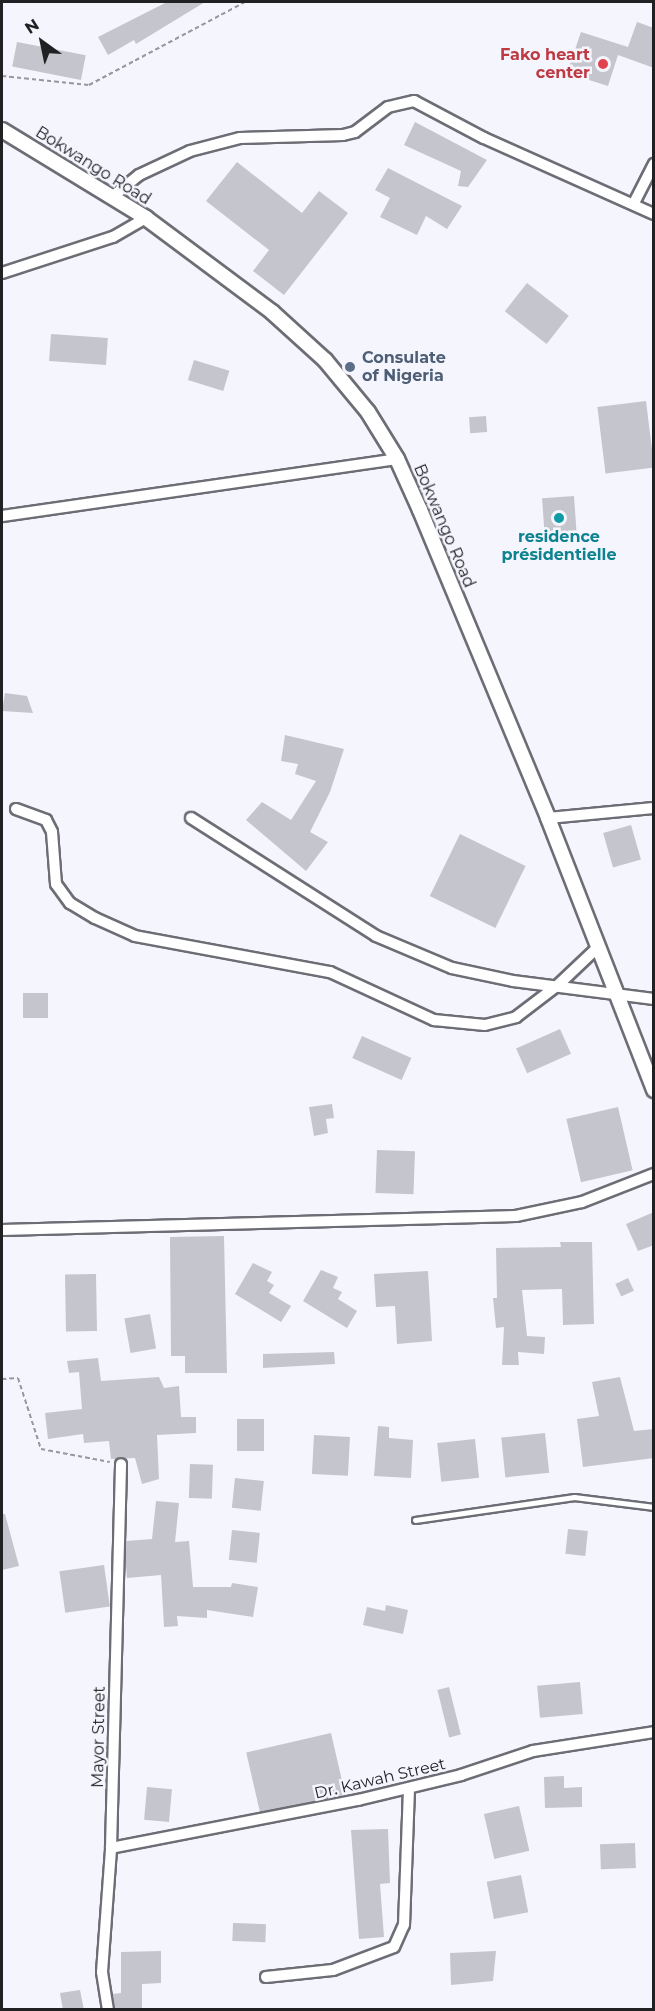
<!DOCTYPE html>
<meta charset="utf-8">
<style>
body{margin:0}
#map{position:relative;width:655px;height:2011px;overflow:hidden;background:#f5f5fe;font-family:Montserrat,sans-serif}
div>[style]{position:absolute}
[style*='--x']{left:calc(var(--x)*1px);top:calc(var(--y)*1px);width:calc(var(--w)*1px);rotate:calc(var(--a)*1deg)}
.building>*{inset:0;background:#c5c5ce;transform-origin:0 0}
.path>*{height:2px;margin-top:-1px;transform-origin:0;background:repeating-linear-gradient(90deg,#97979e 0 4.5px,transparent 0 7.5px)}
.roads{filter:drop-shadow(2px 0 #6d6d75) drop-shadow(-2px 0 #6d6d75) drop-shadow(0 2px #6d6d75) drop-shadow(0 -2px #6d6d75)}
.service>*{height:5px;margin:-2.5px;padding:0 2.5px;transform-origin:2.5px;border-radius:2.5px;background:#fff}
.minor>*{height:10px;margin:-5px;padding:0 5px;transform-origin:5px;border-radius:5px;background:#fff}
.tertiary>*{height:14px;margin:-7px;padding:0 7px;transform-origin:7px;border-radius:7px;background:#fff}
.dots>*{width:16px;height:16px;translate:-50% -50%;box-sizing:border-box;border:3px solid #f5f5fe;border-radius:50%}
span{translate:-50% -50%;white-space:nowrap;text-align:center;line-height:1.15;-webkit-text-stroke:5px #f5f5fe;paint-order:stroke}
.health-label{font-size:16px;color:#be3a42;font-weight:700}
.right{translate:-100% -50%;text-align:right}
.street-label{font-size:16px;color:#212124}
.service-label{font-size:16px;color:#4e5e75;font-weight:700}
.left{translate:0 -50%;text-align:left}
.culture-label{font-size:16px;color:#0d838f;font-weight:700}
.frame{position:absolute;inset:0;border:3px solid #212124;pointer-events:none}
.north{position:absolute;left:12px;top:12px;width:60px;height:60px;-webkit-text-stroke:4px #f5f5fe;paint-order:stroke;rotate:327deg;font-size:16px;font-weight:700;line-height:24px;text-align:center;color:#212124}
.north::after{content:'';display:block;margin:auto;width:21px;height:27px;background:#212124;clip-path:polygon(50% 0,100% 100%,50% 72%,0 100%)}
</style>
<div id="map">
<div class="building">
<div style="clip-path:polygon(167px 2px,205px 2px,136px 44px,134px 40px,108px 55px,98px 37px)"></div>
<div style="clip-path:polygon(637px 22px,654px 28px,654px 68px,618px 55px,608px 86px,567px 73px,581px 32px,628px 47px)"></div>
<div style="left:17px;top:42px;width:70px;height:25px;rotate:11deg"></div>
<div style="clip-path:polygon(415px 122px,487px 160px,468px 187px,458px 186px,461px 171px,404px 145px)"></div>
<div style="clip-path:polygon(237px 162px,302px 213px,319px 191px,348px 213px,284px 295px,253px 271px,269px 250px,206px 201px)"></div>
<div style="clip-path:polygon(388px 168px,462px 206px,447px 229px,426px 216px,417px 235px,380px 217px,390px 198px,375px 190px)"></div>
<div style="left:527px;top:283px;width:53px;height:36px;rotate:38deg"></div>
<div style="left:51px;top:334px;width:57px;height:27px;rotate:4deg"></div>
<div style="left:194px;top:360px;width:37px;height:21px;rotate:17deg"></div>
<div style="left:646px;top:401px;width:67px;height:49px;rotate:83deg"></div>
<div style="left:486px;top:416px;width:16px;height:17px;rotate:86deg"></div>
<div style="left:574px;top:496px;width:42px;height:32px;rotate:86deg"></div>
<div style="clip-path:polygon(5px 693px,27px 696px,33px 713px,2px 711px)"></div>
<div style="clip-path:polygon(285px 735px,344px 749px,330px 792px,310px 832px,328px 842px,306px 871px,246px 820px,262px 802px,291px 820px,316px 781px,295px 774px,298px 764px,281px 761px)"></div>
<div style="left:631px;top:825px;width:36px;height:29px;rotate:74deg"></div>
<div style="left:460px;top:834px;width:73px;height:69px;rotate:26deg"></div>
<div style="left:48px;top:993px;width:25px;height:25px;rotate:90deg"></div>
<div style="left:560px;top:1029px;width:27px;height:48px;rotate:66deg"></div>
<div style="left:362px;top:1036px;width:54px;height:24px;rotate:24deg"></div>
<div style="clip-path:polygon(332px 1104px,334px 1118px,326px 1119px,328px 1133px,314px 1136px,309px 1107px)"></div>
<div style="left:618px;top:1107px;width:65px;height:53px;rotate:77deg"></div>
<div style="left:377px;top:1150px;width:38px;height:43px;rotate:2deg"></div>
<div style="clip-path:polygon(654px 1212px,654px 1245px,638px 1251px,626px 1224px)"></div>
<div style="clip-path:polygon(224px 1236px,227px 1373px,185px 1373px,185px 1356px,171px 1356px,170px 1237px)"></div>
<div style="clip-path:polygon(560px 1242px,592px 1242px,594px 1324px,563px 1325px,562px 1289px,522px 1290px,527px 1336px,545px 1337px,544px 1354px,518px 1352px,519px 1365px,502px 1365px,504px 1327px,496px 1328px,493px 1298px,497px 1298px,496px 1248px,561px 1247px)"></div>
<div style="clip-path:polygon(253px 1263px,272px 1272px,267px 1281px,274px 1285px,269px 1293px,291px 1306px,281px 1322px,235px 1294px)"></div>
<div style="clip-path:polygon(321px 1270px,338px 1277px,333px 1288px,342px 1292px,338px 1299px,357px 1311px,347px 1328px,303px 1301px)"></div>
<div style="clip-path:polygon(428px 1271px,432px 1341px,397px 1344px,395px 1306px,376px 1307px,374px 1274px)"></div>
<div style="left:96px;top:1274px;width:57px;height:31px;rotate:89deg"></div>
<div style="left:628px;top:1278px;width:14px;height:14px;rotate:65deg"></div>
<div style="left:150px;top:1314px;width:35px;height:26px;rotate:80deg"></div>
<div style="clip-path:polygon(334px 1352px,335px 1364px,263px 1368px,263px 1354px)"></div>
<div style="clip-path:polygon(98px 1358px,101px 1381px,159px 1377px,164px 1388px,179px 1386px,181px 1417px,196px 1417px,196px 1433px,157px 1435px,159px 1479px,142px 1484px,135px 1458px,111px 1459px,109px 1441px,84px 1443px,83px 1434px,48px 1439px,45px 1413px,82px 1409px,79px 1372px,69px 1373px,67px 1361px)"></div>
<div style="clip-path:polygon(620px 1377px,634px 1431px,654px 1429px,654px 1458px,583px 1467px,577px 1419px,599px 1416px,592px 1382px)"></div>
<div style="left:237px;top:1419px;width:27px;height:32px"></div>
<div style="clip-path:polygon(378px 1426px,389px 1427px,389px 1438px,413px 1440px,411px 1478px,374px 1476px)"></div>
<div style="left:545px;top:1433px;width:40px;height:44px;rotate:84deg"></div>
<div style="left:314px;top:1435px;width:36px;height:39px;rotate:3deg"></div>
<div style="left:475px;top:1439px;width:39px;height:38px;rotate:84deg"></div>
<div style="left:190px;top:1464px;width:23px;height:34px;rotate:2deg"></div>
<div style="left:235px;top:1478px;width:29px;height:30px;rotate:6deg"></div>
<div style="clip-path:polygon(156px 1501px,179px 1503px,175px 1542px,189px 1541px,193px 1587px,231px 1587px,232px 1583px,258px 1587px,253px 1617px,207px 1610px,207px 1618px,177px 1616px,178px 1626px,164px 1627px,161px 1575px,127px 1578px,126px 1566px,126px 1541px,152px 1539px)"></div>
<div style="clip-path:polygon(2px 1514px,5px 1514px,19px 1566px,2px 1570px)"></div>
<div style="left:568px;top:1529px;width:20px;height:25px;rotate:6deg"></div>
<div style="left:232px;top:1530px;width:28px;height:30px;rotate:6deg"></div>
<div style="left:104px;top:1565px;width:42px;height:45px;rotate:82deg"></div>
<div style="clip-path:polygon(386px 1605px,408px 1610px,403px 1634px,363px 1625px,367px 1607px,385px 1611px)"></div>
<div style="left:580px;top:1682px;width:32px;height:43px;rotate:85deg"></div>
<div style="left:449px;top:1687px;width:49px;height:12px;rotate:76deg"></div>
<div style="left:331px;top:1733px;width:63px;height:87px;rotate:77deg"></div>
<div style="clip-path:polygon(564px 1776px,564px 1788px,582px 1787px,582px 1807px,545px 1808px,544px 1777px)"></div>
<div style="left:147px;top:1787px;width:25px;height:33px;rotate:5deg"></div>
<div style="left:519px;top:1806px;width:46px;height:36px;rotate:77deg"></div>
<div style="clip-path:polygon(388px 1829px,390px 1883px,380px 1884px,384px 1937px,359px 1939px,351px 1830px)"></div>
<div style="left:635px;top:1843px;width:25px;height:35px;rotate:88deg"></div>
<div style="left:521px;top:1875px;width:38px;height:35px;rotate:79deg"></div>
<div style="left:233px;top:1923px;width:33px;height:18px;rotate:2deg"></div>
<div style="clip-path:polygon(161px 1951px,161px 1983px,142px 1984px,142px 2010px,115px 2010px,113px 1994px,121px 1993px,121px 1952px)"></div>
<div style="clip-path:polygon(496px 1951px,493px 1981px,451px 1985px,450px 1953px)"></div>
<div style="clip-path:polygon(80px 1990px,84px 2010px,63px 2010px,60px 1993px)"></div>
</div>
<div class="path">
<div style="--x:2;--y:76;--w:87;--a:5.9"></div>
<div style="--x:89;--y:85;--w:177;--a:-28"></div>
<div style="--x:2;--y:1379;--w:16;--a:-4"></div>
<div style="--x:18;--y:1378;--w:75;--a:72.1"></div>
<div style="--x:41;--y:1449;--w:70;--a:10.7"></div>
</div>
<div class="roads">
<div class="service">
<div style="--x:415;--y:1520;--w:161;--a:-8.2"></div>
<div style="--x:574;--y:1497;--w:81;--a:7.1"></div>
</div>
<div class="minor">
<div style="--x:112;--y:197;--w:35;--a:-39"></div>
<div style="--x:139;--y:175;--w:56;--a:-25.2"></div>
<div style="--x:190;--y:151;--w:52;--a:-14.6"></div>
<div style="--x:240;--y:138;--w:103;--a:-1.7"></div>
<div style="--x:343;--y:135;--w:12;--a:-14"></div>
<div style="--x:355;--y:132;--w:41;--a:-37.1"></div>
<div style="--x:388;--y:107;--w:27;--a:-13"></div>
<div style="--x:414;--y:101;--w:79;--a:27.9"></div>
<div style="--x:484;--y:138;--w:186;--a:24.1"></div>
<div style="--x:634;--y:203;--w:44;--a:-62.9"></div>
<div style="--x:2;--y:273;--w:117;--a:-18"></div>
<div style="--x:113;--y:237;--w:38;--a:-30"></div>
<div style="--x:2;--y:516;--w:399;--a:-8.2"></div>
<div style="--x:16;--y:809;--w:32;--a:20"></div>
<div style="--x:46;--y:820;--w:13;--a:63"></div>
<div style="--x:52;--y:832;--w:52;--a:85.6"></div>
<div style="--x:56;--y:884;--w:24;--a:54"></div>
<div style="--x:70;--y:903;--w:29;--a:31"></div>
<div style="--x:95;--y:918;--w:44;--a:24.2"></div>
<div style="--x:135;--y:936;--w:198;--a:10.5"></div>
<div style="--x:330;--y:972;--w:115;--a:24.8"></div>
<div style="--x:434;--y:1020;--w:51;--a:5.6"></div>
<div style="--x:485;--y:1025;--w:32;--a:-14"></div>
<div style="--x:516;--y:1017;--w:53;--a:-37.3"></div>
<div style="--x:558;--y:985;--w:54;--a:-43.5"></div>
<div style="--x:191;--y:818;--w:219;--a:32.5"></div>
<div style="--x:376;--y:936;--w:82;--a:22.8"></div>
<div style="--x:452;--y:968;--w:62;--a:12"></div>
<div style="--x:513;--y:981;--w:142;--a:7.3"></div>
<div style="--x:548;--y:818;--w:106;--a:-5.4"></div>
<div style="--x:2;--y:1230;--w:514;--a:-1.56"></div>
<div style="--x:516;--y:1216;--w:67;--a:-12"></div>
<div style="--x:582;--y:1202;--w:77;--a:-21.3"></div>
<div style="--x:111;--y:1848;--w:252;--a:-11"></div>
<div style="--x:358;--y:1800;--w:106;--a:-13.6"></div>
<div style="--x:461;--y:1775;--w:76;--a:-18.4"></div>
<div style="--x:533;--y:1751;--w:122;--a:-8.9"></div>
<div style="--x:266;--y:1977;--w:67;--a:-6"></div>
<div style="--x:333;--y:1970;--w:65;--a:-20.7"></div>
<div style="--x:394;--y:1947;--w:24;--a:-66"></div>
<div style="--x:404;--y:1925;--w:137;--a:-87.9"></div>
<div style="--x:108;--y:2010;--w:38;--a:-99"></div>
<div style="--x:102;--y:1972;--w:124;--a:-85.8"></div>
<div style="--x:111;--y:1848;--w:384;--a:-88.5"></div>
</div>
<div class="tertiary">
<div style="--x:2;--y:130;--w:169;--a:31.4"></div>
<div style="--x:146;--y:218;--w:157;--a:36.7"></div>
<div style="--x:272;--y:312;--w:72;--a:42.2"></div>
<div style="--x:325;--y:360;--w:67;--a:50.4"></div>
<div style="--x:368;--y:412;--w:55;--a:58.3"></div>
<div style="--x:397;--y:459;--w:56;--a:65.7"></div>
<div style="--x:420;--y:510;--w:334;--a:67.4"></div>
<div style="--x:548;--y:818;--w:292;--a:68.7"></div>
</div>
</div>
<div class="dots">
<div style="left:603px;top:64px;background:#e0444e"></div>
<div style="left:350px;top:367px;background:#5c6f8a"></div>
<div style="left:559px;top:518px;background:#0f9aa8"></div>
</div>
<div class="health-label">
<span class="right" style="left:590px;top:64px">Fako heart<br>center</span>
</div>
<div class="street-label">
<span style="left:93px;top:166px;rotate:32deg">Bokwango Road</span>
<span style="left:444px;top:526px;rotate:67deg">Bokwango Road</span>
<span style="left:99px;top:1737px;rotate:-89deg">Mayor Street</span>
<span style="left:380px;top:1779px;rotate:-13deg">Dr. Kawah Street</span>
</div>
<div class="service-label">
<span class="left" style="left:362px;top:367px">Consulate<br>of Nigeria</span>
</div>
<div class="culture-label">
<span style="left:559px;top:546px">residence<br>présidentielle</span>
</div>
<div class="frame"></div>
<div class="north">N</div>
</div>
